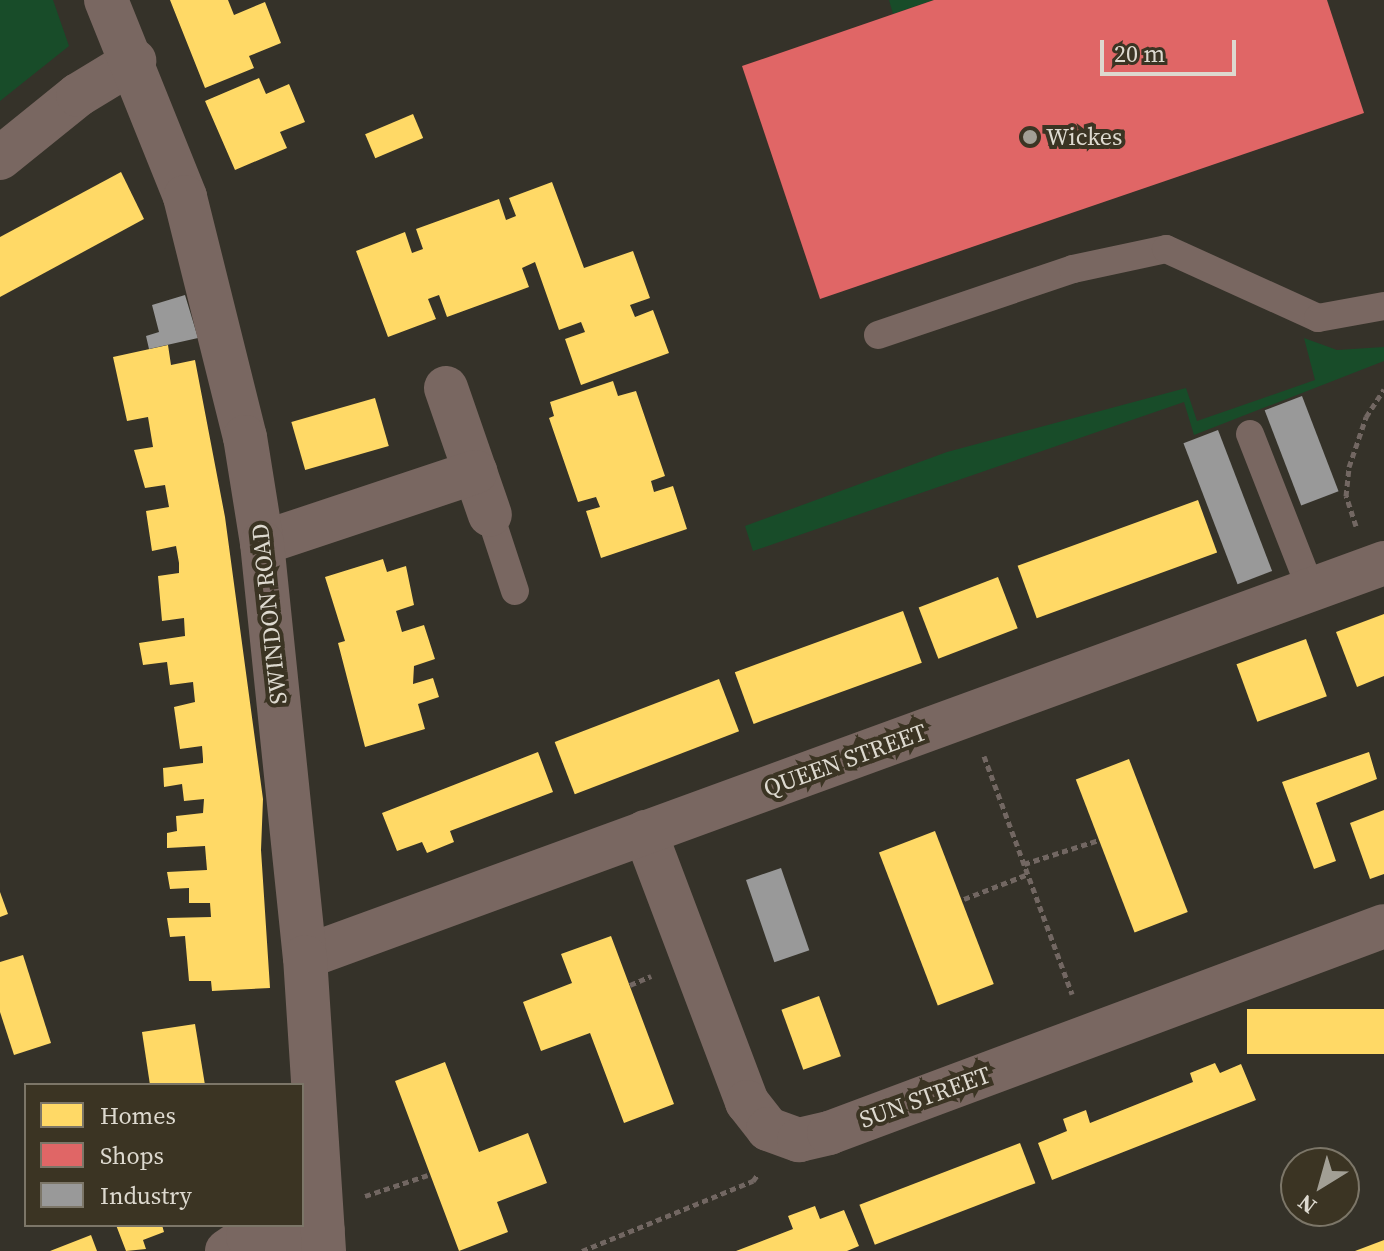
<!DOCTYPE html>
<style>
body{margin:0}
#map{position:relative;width:1384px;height:1251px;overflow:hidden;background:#353229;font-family:"Source Serif 4",serif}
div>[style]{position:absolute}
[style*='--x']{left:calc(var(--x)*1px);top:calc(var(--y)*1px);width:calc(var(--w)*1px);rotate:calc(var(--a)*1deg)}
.green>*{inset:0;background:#184c29}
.homes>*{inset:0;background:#ffd966;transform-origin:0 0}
.shops>*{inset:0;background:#e06666}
.industry>*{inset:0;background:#999;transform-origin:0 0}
.path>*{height:5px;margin-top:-2.5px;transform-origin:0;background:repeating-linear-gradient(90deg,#726762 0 6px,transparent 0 10px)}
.service>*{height:28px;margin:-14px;padding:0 14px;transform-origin:14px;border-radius:14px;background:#796761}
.minor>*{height:44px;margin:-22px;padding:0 22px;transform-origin:22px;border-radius:22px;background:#796761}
.tertiary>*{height:44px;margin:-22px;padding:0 22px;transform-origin:22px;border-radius:22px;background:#796761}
.dots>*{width:22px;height:22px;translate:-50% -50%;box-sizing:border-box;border:4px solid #3b3423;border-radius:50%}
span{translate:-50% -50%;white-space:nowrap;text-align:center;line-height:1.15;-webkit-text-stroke:8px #3b3423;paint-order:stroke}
.poi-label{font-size:24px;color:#ddd9cf}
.left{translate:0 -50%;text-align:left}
.street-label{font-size:24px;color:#ddd9cf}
.legend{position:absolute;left:24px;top:1083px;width:280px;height:144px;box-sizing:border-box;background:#3b3423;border:2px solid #7c7668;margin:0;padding:10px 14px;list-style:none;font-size:24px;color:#ddd9cf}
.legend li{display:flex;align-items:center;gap:16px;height:40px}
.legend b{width:40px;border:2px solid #7c7668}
.north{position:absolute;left:1280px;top:1147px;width:80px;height:80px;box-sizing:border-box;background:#3b3423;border:2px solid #7c7668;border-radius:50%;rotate:217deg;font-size:22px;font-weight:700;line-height:32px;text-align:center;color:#ddd9cf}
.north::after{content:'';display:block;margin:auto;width:28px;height:36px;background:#a29f95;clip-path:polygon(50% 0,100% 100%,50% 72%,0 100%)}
.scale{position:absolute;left:1100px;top:40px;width:136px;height:36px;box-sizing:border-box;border:4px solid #ddd9cf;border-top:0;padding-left:10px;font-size:24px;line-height:28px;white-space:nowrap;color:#ddd9cf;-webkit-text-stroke:6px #3b3423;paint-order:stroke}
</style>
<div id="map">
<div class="green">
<div style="clip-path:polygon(0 0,53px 0,69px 46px,0 101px)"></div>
<div style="clip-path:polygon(889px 0,934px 0,893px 14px)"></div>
<div style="clip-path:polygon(1304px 338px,1337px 350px,1384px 347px,1384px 361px,1194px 435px,1184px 402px,753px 551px,745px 526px,947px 452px,1186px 388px,1197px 421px,1315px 380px)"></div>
</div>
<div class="homes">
<div style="clip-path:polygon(170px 0,228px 0,234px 15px,265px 2px,281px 43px,249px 56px,254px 68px,205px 88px)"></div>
<div style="clip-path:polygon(259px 78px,266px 94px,289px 84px,305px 122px,280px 132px,287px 148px,235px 170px,205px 101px)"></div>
<div style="left:413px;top:114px;width:26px;height:52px;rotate:67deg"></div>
<div style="clip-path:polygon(121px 172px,144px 219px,0 297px,0 237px)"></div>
<div style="clip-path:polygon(552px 182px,584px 268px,633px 251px,650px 298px,630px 305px,635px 317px,653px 310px,669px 353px,581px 385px,565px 339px,585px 332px,581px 322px,559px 330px,535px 262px,522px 268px,529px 287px,447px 317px,439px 295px,428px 299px,436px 319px,388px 337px,356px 251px,405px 232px,412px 253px,423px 249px,416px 229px,499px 199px,506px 220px,516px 216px,509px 198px)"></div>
<div style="clip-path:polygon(168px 345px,171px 365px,195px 360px,225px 517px,263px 799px,261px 850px,270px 988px,212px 991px,211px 981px,189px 981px,185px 936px,170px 937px,167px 918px,211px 917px,210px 903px,189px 903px,189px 888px,170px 889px,167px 872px,207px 870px,205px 846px,167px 848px,167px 833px,177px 831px,176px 816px,203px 813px,204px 799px,184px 801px,182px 784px,164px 787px,163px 768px,203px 763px,203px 759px,202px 746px,180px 749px,174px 707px,195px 702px,193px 682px,170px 685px,167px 662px,143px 665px,139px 643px,185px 636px,184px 618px,162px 621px,158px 576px,179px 573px,179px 563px,176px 546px,152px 551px,146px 511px,169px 507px,165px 485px,145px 488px,134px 450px,153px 447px,148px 417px,127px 421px,113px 357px)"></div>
<div style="clip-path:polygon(613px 381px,618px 396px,636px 391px,665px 476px,651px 481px,654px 492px,673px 486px,687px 529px,601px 558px,586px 511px,600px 507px,596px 497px,578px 502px,549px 418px,554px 416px,550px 402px)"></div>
<div style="left:375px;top:398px;width:50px;height:87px;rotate:74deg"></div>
<div style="left:1198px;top:500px;width:56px;height:192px;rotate:70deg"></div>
<div style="clip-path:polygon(383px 559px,387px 572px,406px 566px,414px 605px,396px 611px,402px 632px,424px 625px,435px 659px,414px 666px,413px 684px,433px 678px,439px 697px,418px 704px,425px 729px,365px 747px,338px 643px,345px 641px,325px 577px)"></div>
<div style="left:998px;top:577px;width:55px;height:85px;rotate:69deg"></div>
<div style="left:903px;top:611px;width:55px;height:179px;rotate:70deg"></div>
<div style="clip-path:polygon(1384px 614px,1384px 676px,1357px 687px,1336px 632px)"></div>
<div style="left:1306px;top:639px;width:61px;height:74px;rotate:70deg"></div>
<div style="left:719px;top:679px;width:56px;height:176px;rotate:69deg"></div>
<div style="clip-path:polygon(538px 752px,553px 792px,450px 831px,454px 842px,427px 853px,422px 842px,397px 851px,382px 813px)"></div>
<div style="clip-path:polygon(1369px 752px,1377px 779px,1316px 803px,1336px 861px,1314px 869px,1282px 782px)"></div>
<div style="left:1129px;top:759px;width:164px;height:57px;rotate:69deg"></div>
<div style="clip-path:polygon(1384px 810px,1384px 874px,1370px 879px,1350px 823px)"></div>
<div style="left:935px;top:831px;width:164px;height:60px;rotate:69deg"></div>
<div style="clip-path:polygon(0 892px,8px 914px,0 917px)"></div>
<div style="clip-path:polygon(611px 936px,674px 1104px,624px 1123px,590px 1033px,541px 1051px,523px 1002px,572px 983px,561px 954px)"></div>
<div style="clip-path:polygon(23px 955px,51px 1043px,14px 1055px,0 1012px,0 962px)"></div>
<div style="left:819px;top:996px;width:64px;height:40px;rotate:70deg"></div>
<div style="left:1384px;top:1009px;width:45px;height:137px;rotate:90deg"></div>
<div style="clip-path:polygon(195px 1024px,205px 1085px,150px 1085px,142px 1032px)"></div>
<div style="clip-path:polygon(445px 1062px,479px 1152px,528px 1133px,547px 1183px,497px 1202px,508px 1232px,459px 1251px,395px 1081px)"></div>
<div style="clip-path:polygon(1215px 1063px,1220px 1073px,1241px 1064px,1256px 1100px,1052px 1180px,1038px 1143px,1067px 1131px,1063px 1119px,1086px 1110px,1090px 1123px,1193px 1082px,1190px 1073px)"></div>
<div style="left:1020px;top:1143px;width:43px;height:172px;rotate:69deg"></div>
<div style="clip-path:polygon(815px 1206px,820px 1219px,844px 1210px,859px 1246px,847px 1251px,736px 1251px,793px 1229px,788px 1216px)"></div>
<div style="clip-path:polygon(116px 1225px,162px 1225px,164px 1232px,143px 1240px,146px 1249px,126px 1251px)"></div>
<div style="clip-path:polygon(91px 1235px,97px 1251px,50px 1251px)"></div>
<div style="clip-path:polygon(1384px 1240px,1384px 1251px,1355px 1251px)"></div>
</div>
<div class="shops">
<div style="clip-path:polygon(934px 0,1327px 0,1364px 113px,820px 299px,742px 66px)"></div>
</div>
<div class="industry">
<div style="clip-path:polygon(185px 295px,198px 338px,149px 349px,146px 336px,159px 332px,152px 305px)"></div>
<div style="left:1302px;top:396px;width:102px;height:40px;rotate:69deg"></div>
<div style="left:1218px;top:430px;width:151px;height:37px;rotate:69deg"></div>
<div style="left:781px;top:868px;width:87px;height:37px;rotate:71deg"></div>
</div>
<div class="path">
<div style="--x:1356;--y:526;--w:32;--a:-108"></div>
<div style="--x:1346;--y:496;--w:29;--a:-84"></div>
<div style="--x:1349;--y:467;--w:53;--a:-71.2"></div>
<div style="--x:1366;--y:417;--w:33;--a:-57"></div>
<div style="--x:984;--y:756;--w:254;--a:69.7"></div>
<div style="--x:1024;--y:864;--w:79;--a:-17.7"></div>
<div style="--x:964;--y:899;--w:69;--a:-21.3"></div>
<div style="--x:630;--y:985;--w:23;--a:-23"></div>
<div style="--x:365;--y:1196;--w:66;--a:-18.4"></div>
<div style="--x:582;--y:1251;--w:185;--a:-22.3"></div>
<div style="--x:753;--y:1181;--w:9;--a:-54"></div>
</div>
<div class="service">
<div style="--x:878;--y:335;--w:206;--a:-18.7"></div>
<div style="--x:1073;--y:269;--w:95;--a:-12.1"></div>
<div style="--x:1166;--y:249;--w:167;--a:24.4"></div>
<div style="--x:1318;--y:318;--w:67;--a:-10.3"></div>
<div style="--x:1250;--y:434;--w:168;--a:68.6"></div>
<div style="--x:490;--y:515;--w:80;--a:71.8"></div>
</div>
<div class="minor">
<div style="--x:0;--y:158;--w:100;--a:-38.9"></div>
<div style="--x:78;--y:95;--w:66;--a:-31.3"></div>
<div style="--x:446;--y:388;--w:134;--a:70.9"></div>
<div style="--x:262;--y:543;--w:225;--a:-18.4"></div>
<div style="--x:645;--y:832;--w:289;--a:69.3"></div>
<div style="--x:747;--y:1102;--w:34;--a:52"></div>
<div style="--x:768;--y:1129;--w:33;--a:20"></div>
<div style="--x:799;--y:1140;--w:31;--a:-13"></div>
<div style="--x:829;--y:1133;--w:592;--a:-20.45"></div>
<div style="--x:305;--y:957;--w:1149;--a:-20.06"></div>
<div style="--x:227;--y:1251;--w:25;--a:-34"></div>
<div style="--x:248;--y:1237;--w:75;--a:-5.3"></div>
</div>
<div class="tertiary">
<div style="--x:106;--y:0;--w:212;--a:68.1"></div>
<div style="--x:185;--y:197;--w:247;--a:76"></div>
<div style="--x:245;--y:437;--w:107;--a:80.9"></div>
<div style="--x:262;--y:543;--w:416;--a:84.1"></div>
<div style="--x:305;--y:957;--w:295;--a:86.3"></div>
</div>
<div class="dots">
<div style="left:1030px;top:137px;background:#a29f95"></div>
</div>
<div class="poi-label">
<span class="left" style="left:1046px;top:137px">Wickes</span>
</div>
<div class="street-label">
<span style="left:269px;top:614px;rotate:-96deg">SWINDON ROAD</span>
<span style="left:845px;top:760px;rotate:-20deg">QUEEN STREET</span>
<span style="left:925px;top:1097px;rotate:-20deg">SUN STREET</span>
</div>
<ul class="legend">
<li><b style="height:22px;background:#ffd966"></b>Homes</li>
<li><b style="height:22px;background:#e06666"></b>Shops</li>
<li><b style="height:22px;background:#999"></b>Industry</li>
</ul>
<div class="north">N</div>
<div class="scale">20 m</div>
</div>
